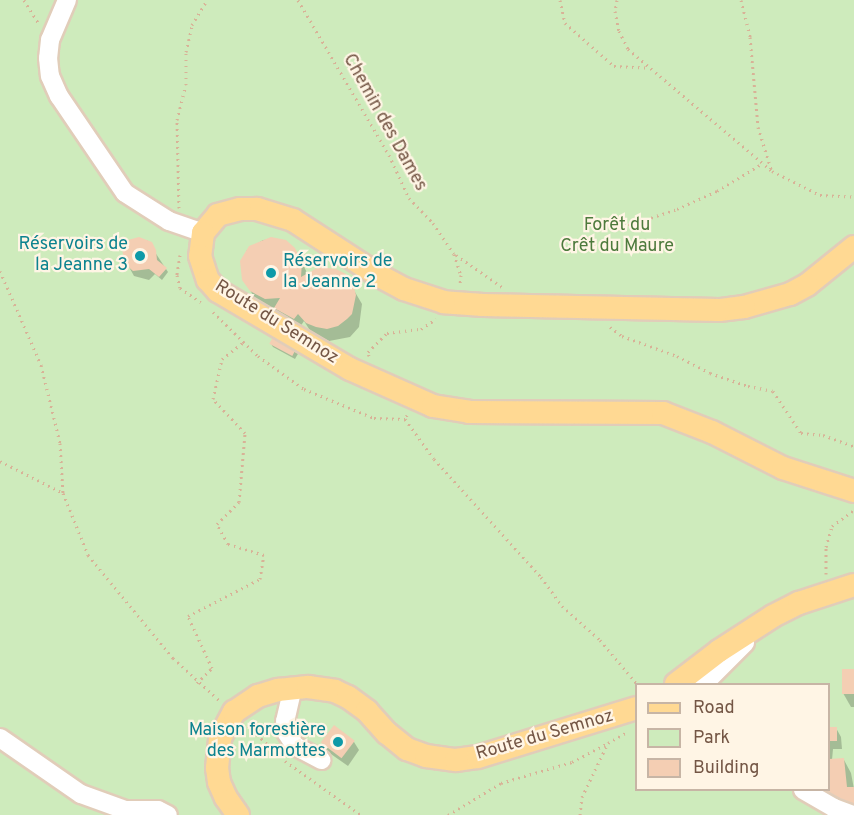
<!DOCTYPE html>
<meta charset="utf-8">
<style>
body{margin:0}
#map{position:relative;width:854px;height:815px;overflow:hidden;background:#fdf1dd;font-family:Overpass,sans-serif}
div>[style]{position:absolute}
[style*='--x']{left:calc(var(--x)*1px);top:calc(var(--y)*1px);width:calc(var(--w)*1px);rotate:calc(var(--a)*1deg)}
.green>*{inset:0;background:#ceebbc}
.shadow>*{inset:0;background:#0003}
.building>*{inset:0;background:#f4ceb3;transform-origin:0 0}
.path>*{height:3px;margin-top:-1.5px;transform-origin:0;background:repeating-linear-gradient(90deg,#d8b297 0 1.5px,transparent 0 6px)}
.roads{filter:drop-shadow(2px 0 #e1cdb9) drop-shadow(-2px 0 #e1cdb9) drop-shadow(0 2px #e1cdb9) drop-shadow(0 -2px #e1cdb9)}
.minor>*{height:18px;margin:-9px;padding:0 9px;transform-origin:9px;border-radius:9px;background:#fff}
.major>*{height:22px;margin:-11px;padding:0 11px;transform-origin:11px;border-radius:11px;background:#ffd993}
.dots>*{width:16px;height:16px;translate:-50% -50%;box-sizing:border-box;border:3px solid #fff5e5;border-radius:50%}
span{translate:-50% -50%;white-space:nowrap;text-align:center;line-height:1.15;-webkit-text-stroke:4.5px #fff5e5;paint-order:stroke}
.street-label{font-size:18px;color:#745645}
.park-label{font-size:18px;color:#4d7a3c}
.culture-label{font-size:18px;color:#0d838f}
.right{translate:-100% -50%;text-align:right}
.left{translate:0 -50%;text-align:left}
.legend{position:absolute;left:635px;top:683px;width:195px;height:108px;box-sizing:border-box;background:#fff5e5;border:2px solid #c7b5a5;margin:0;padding:8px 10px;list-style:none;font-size:18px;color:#745645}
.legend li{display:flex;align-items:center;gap:12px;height:30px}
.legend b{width:30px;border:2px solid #c7b5a5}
</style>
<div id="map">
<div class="green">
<div style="clip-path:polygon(evenodd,0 0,854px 0,854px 815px,0 815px,0 0,636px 684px,828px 684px,828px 790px,636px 790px,636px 684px)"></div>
</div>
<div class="shadow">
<div style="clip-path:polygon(278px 239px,300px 258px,308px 275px,345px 275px,362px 304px,359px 327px,350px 337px,329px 341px,311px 332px,304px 321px,300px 327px,281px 317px,278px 312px,265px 309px,256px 300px,247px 285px,246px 251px,263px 240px)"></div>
<div style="clip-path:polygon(147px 240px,168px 272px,162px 280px,155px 274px,149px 280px,134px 276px,129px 267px)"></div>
<div style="clip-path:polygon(271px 344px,296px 348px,299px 352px,295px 359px,273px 347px)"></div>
<div style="clip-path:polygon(854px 671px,854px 707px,851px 707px,843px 693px)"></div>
<div style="clip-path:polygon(828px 728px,836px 728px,841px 737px,842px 749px,833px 749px,832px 760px,844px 760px,851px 773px,854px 789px,830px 796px)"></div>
<div style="clip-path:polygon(354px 742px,359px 750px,348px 766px,328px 752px,323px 743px)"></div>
</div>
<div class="building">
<div style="clip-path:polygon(139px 237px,152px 242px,156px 250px,157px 260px,167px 268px,159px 277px,149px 269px,133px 271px,125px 264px,122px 249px,128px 240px)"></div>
<div style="clip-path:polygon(271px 237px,286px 240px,295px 248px,302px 262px,301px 277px,319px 267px,336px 269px,346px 274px,353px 284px,356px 295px,352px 314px,347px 319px,338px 326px,327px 329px,316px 327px,306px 323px,298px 314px,294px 319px,274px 308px,280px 298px,265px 299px,250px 291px,242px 280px,240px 261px,249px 246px)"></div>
<div style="left:274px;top:335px;width:26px;height:10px;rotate:28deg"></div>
<div style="left:842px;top:669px;width:12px;height:25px"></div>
<div style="left:334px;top:725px;width:26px;height:22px;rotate:37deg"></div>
<div style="left:828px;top:727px;width:9px;height:14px"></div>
<div style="clip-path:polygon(844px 758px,847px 787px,854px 787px,854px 807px,828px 796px,829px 759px)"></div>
</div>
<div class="path">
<div style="--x:24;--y:0;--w:28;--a:58"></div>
<div style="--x:298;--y:0;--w:180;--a:59.6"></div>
<div style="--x:389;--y:155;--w:47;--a:65.1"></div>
<div style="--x:409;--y:198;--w:35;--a:46"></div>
<div style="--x:433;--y:223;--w:37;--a:56"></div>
<div style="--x:454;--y:254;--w:22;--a:72"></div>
<div style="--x:461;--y:275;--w:10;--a:96"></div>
<div style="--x:560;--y:0;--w:24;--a:78"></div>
<div style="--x:565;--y:23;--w:65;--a:41.3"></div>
<div style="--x:614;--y:66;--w:35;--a:3"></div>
<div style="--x:617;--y:0;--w:11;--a:100"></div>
<div style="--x:615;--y:11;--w:20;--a:79"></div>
<div style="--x:619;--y:31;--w:20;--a:63"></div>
<div style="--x:628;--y:49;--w:189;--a:40.3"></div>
<div style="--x:772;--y:171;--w:54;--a:26.6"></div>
<div style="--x:820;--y:195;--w:34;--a:3"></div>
<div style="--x:741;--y:0;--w:38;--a:76"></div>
<div style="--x:750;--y:37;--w:90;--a:84.9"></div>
<div style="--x:758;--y:127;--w:44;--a:72.8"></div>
<div style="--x:179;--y:208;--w:88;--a:-91.3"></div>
<div style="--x:177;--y:120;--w:36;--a:-76"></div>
<div style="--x:186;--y:85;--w:33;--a:-90"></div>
<div style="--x:186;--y:52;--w:28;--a:-77"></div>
<div style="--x:192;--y:25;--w:29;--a:-59"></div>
<div style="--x:617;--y:229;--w:63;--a:-18.4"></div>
<div style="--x:677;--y:209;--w:44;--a:-24.2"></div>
<div style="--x:717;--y:191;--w:54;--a:-31.3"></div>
<div style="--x:180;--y:255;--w:20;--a:99"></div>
<div style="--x:177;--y:275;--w:13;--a:77"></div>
<div style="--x:180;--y:288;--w:25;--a:34"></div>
<div style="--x:456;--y:255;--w:56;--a:34.8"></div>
<div style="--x:0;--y:271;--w:103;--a:66.4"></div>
<div style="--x:41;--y:365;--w:80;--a:76.3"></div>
<div style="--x:60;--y:443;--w:50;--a:86.6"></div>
<div style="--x:63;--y:493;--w:67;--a:68"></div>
<div style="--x:88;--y:555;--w:134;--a:50.5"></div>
<div style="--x:173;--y:658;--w:65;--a:42.5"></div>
<div style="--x:213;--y:312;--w:63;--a:44.4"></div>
<div style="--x:258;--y:356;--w:57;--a:35.7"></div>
<div style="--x:304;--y:389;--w:76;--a:22.5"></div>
<div style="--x:374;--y:418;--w:31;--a:2"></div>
<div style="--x:610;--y:327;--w:15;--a:37"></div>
<div style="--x:622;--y:336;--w:59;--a:20"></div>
<div style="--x:677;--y:356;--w:37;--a:27"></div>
<div style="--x:710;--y:373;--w:40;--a:18.9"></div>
<div style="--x:748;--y:386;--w:25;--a:11"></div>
<div style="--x:773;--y:391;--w:50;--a:56.3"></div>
<div style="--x:801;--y:433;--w:22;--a:5"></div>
<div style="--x:823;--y:435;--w:33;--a:20"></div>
<div style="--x:369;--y:356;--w:4;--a:-104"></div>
<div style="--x:368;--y:352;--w:27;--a:-45"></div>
<div style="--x:387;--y:333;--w:34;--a:-7"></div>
<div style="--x:421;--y:329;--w:18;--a:-34"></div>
<div style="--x:407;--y:415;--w:4;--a:117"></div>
<div style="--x:405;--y:419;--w:49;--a:54.1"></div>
<div style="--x:434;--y:459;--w:159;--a:47.8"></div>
<div style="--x:541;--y:577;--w:36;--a:54"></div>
<div style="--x:562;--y:606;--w:51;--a:41.8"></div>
<div style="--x:600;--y:640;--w:57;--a:49.9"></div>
<div style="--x:0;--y:461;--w:71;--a:26.9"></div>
<div style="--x:826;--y:574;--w:27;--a:-90"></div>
<div style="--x:826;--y:547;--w:22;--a:-74"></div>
<div style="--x:832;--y:526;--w:27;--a:-36"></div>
<div style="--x:197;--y:683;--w:21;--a:-45"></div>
<div style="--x:212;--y:668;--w:57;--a:-114.8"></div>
<div style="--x:188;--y:616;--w:81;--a:-27.2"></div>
<div style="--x:260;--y:579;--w:24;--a:-81"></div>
<div style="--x:264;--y:555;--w:38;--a:-163"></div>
<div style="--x:228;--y:544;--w:23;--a:-119"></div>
<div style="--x:217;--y:524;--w:31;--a:-45"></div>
<div style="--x:239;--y:502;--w:69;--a:-85"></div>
<div style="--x:245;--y:433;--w:47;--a:-133.3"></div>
<div style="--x:213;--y:399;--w:41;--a:-77.3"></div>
<div style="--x:222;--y:359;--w:28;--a:-38"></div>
<div style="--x:248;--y:726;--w:45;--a:43.2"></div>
<div style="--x:285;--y:761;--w:93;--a:35.4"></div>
<div style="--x:448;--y:815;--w:62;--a:-31.1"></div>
<div style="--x:501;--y:783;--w:74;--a:-16.5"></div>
<div style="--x:572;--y:762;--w:41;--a:-27.8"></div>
<div style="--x:580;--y:815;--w:18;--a:-84"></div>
<div style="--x:582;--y:797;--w:60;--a:-64.3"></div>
<div style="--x:608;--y:743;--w:20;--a:-30"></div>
</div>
<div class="roads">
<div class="minor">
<div style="--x:67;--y:0;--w:43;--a:113"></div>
<div style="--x:50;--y:40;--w:18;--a:96"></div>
<div style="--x:48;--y:58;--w:18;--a:84"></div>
<div style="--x:50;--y:76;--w:22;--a:66"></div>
<div style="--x:59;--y:96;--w:117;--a:55.8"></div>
<div style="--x:125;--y:193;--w:52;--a:32.5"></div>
<div style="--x:169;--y:221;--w:36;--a:19"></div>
<div style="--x:704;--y:684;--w:58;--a:-45"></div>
<div style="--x:293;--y:687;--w:35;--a:103"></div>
<div style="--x:285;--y:721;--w:11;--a:85"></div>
<div style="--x:286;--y:732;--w:17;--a:57"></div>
<div style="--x:295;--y:746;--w:30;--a:28"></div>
<div style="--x:0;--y:738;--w:98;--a:34.7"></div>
<div style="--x:81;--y:794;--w:47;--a:20"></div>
<div style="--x:125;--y:810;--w:33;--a:0"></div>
<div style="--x:158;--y:810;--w:11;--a:27"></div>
<div style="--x:803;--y:790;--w:36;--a:30"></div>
<div style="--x:834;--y:808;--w:20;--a:20"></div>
</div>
<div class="major">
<div style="--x:854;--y:247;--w:60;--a:141"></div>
<div style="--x:807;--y:285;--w:19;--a:152"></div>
<div style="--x:790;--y:294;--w:48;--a:164.2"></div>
<div style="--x:744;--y:307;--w:25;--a:173"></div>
<div style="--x:719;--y:310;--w:236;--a:-178.8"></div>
<div style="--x:483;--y:305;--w:39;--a:-176"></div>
<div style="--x:444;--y:302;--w:42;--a:-162"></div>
<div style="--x:404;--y:289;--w:26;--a:-152"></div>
<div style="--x:381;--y:277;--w:105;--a:-147.1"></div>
<div style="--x:293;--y:220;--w:38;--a:-163"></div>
<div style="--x:257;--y:209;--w:17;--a:180"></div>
<div style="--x:240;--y:209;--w:23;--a:165"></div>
<div style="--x:218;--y:215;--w:23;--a:130"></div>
<div style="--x:203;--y:233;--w:23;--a:97"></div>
<div style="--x:200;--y:256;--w:25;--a:72"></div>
<div style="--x:208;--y:280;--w:15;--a:48"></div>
<div style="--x:218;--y:291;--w:153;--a:30.6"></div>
<div style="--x:350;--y:369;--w:91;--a:24"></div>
<div style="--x:433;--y:406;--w:36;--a:9"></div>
<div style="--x:469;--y:412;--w:194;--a:0.3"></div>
<div style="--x:663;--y:413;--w:53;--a:21.2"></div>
<div style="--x:712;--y:432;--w:80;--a:26.9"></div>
<div style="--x:783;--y:468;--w:75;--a:17.9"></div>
<div style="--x:676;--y:684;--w:54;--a:-37.5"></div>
<div style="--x:719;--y:651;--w:64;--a:-32.9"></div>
<div style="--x:773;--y:616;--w:29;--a:-27"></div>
<div style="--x:799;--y:603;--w:58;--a:-18.1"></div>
<div style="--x:238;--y:815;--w:21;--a:-125"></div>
<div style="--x:226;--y:798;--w:17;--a:-114"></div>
<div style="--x:219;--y:782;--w:14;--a:-98"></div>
<div style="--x:217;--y:768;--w:30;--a:-84"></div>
<div style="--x:220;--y:738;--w:30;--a:-62"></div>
<div style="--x:234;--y:712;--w:29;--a:-34"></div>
<div style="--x:258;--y:696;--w:21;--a:-17"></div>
<div style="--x:278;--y:690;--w:30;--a:-6"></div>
<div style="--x:308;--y:687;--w:27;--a:8"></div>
<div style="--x:335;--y:691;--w:14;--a:25"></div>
<div style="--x:348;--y:697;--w:24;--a:36"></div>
<div style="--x:367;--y:711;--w:30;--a:48"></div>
<div style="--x:387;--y:733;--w:26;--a:39"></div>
<div style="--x:407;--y:749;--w:20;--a:20"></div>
<div style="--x:426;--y:756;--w:30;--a:8"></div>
<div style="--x:456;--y:760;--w:22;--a:-8"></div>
<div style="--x:478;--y:757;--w:165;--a:-17.2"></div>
</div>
</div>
<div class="dots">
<div style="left:140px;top:256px;background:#0f9aa8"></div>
<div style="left:271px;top:273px;background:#0f9aa8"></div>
<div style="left:338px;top:742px;background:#0f9aa8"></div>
</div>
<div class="street-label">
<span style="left:384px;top:123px;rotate:61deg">Chemin des Dames</span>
<span style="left:276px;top:323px;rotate:32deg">Route du Semnoz</span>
<span style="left:545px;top:736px;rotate:-16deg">Route du Semnoz</span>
</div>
<div class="park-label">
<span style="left:617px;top:237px">Forêt du<br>Crêt du Maure</span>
</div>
<div class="culture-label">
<span class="right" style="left:128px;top:256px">Réservoirs de<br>la Jeanne 3</span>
<span class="left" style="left:283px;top:273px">Réservoirs de<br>la Jeanne 2</span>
<span class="right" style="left:326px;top:742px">Maison forestière<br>des Marmottes</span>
</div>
<ul class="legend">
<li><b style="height:8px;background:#ffd993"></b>Road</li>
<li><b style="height:16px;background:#ceebbc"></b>Park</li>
<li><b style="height:16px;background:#f4ceb3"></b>Building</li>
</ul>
</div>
